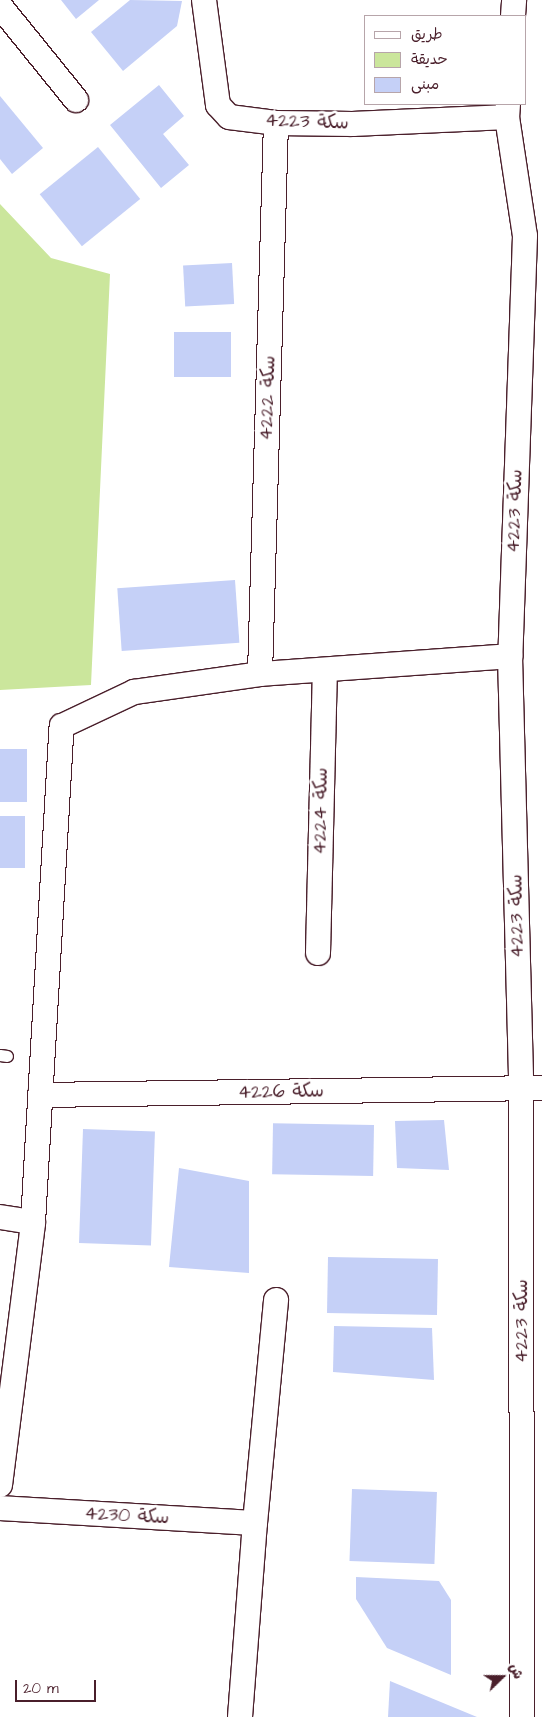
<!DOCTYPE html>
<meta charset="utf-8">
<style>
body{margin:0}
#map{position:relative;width:542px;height:1717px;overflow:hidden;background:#fff;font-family:"Architects Daughter","Playpen Sans Arabic",sans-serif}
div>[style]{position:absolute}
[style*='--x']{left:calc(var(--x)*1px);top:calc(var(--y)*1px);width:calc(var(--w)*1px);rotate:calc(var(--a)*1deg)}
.green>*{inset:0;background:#cbe69c}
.building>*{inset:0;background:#c5d0f7;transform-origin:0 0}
.roads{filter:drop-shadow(1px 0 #4a1f2b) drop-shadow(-1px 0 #4a1f2b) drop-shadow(0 1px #4a1f2b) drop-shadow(0 -1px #4a1f2b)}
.service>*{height:11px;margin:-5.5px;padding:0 5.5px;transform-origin:5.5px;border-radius:5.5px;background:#fff}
.minor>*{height:24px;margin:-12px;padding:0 12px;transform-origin:12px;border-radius:12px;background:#fff}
span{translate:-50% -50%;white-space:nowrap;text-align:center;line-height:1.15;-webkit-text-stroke:5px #fff;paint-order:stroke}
.street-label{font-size:19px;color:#4a1f2b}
.legend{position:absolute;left:364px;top:15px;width:162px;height:90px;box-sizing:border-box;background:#fff;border:1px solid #b7a5aa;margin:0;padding:6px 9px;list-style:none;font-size:15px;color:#4a1f2b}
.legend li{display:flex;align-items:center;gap:10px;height:25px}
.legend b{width:25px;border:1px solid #b7a5aa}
.north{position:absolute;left:477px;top:1652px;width:50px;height:50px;-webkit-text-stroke:4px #fff;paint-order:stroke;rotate:68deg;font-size:14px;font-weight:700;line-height:20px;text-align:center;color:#4a1f2b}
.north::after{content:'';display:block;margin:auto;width:18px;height:22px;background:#4a1f2b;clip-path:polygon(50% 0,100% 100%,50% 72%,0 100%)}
.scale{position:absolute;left:15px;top:1680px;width:81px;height:22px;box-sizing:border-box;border:2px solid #4a1f2b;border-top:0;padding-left:6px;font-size:15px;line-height:18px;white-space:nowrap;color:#4a1f2b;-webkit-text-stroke:4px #fff;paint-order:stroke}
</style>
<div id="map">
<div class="green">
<div style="clip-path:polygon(0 204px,51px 258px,110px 274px,91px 685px,0 690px)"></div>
</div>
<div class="building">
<div style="clip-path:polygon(61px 0,99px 0,76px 19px)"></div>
<div style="clip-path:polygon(130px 0,182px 1px,177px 26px,123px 71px,91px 32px)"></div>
<div style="clip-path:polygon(159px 85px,184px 116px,163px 134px,189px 165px,161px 188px,110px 125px)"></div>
<div style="clip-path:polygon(0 96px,43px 148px,12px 174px,0 159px)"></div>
<div style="left:98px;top:147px;width:67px;height:75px;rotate:51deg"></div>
<div style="left:232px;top:263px;width:41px;height:49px;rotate:87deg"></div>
<div style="left:174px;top:332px;width:57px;height:45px"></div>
<div style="left:235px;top:580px;width:63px;height:118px;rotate:86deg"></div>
<div style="left:0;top:749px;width:27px;height:53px"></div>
<div style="left:0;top:816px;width:25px;height:52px"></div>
<div style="clip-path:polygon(444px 1120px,449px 1170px,397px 1168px,395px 1121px)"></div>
<div style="left:374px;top:1125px;width:51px;height:101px;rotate:91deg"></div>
<div style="left:83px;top:1129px;width:72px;height:114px;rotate:2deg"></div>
<div style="clip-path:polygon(179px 1168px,249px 1181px,249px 1273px,169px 1267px)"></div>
<div style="left:328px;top:1257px;width:110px;height:56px;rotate:1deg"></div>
<div style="clip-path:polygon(334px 1326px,432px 1328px,434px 1380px,333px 1372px)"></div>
<div style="left:352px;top:1489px;width:85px;height:72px;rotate:2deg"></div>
<div style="clip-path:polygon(356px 1577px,439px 1581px,451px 1600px,451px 1675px,387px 1648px,356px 1599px)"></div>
<div style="clip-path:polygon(390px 1681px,477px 1717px,388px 1717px)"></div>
</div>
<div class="roads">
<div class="service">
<div style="--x:0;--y:1055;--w:7;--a:8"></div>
</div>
<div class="minor">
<div style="--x:204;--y:0;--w:106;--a:82.4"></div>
<div style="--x:218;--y:105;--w:16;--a:47"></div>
<div style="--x:229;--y:117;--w:47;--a:7.3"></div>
<div style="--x:276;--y:123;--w:77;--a:0.7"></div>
<div style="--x:353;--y:124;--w:154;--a:-2.6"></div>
<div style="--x:0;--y:6;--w:121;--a:51"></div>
<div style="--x:513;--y:16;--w:16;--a:-86"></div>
<div style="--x:508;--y:104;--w:13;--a:94"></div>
<div style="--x:507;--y:117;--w:120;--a:81.4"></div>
<div style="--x:525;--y:236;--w:420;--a:92"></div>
<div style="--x:510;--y:656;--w:433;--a:88.5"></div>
<div style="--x:521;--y:1089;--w:628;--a:89.91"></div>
<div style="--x:260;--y:674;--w:551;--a:-88.34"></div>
<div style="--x:318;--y:953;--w:283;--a:-88.6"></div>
<div style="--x:40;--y:1095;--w:502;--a:-0.8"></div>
<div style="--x:0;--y:1217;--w:33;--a:9"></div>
<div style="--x:0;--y:1485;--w:265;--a:-82.8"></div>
<div style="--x:33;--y:1222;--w:497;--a:-86.7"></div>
<div style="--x:62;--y:726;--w:80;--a:-25.3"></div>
<div style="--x:134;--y:692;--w:127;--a:-8.1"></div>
<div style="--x:260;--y:674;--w:251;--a:-4.1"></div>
<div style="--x:0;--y:1508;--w:255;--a:3.4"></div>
<div style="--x:240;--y:1717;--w:195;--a:-85.6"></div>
<div style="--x:255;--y:1523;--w:224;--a:-84.6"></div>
</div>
</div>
<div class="street-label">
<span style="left:307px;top:122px;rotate:2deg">سكة 4223</span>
<span style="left:268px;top:398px;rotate:-88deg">سكة 4222</span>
<span style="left:515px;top:511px;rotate:-88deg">سكة 4223</span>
<span style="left:321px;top:811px;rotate:-89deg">سكة 4224</span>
<span style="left:517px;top:916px;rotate:-91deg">سكة 4223</span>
<span style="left:281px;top:1092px;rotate:-1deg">سكة 4226</span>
<span style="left:522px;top:1321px;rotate:-90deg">سكة 4223</span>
<span style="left:127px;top:1516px;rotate:3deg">سكة 4230</span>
</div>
<ul class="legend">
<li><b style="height:6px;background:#fff"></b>طريق</li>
<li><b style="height:14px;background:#cbe69c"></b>حديقة</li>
<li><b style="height:14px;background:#c5d0f7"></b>مبنى</li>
</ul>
<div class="north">ش</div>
<div class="scale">20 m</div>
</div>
